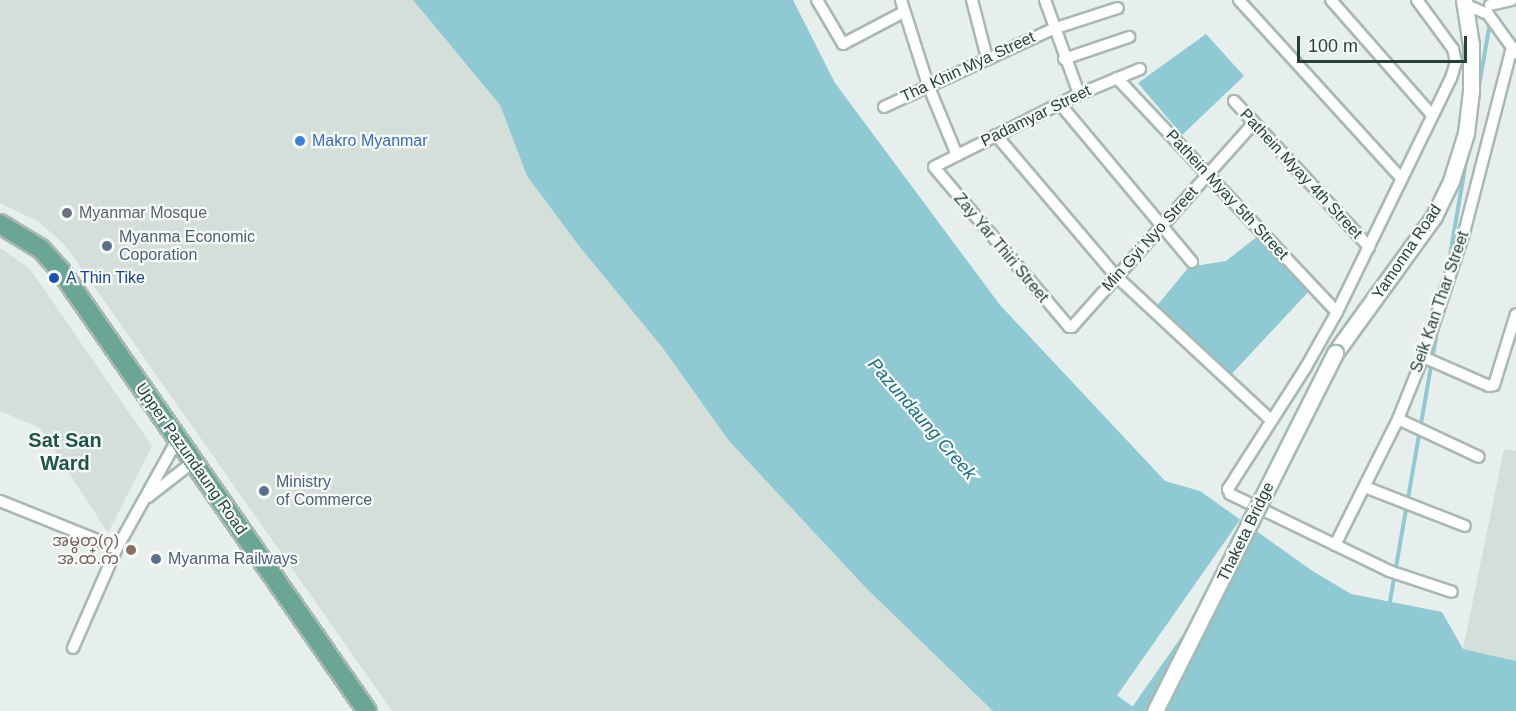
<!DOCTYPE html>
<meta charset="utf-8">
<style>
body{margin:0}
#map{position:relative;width:1516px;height:711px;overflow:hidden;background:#e6efeb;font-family:Arial,"Noto Sans Myanmar",sans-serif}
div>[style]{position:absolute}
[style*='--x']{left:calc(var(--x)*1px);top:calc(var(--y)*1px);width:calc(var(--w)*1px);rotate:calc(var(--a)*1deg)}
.built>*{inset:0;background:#d4dfda}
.water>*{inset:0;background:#8ec9d4}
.pier>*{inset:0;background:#e6efeb;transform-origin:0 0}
.stream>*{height:4px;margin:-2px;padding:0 2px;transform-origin:2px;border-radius:2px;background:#8ec9d4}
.roads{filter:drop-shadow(2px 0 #a8b8b2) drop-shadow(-2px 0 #a8b8b2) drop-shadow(0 2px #a8b8b2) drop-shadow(0 -2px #a8b8b2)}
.street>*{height:10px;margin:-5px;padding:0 5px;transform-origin:5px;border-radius:5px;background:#fff}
.secondary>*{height:15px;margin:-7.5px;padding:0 7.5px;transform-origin:7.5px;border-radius:7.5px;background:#fff}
.primary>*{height:18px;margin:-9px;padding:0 9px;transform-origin:9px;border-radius:9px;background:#6aa596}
.bridges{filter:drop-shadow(2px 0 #a4bbb3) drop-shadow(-2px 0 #a4bbb3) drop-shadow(0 2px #a4bbb3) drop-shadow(0 -2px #a4bbb3)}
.secondary-bridge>*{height:15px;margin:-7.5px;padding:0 7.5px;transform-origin:7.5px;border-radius:7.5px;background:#fff}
.dots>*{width:16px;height:16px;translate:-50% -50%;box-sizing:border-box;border:3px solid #f7fbf9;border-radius:50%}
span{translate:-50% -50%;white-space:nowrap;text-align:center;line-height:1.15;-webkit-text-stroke:4.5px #f7fbf9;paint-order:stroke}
.street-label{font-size:16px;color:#24423a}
.shop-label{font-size:16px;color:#366cbe}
.left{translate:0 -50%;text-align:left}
.worship-label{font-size:16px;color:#5b616d}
.service-label{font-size:16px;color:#4e5e75}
.transit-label{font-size:16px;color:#164399}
.education-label{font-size:16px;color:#785e54}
.right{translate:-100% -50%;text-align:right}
.water-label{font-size:18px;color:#1c6f80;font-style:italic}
.quarter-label{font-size:20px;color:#1f5548;font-weight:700}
.scale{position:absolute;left:1297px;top:36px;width:170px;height:27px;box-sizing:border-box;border:3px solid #24423a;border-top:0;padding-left:8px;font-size:18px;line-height:21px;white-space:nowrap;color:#24423a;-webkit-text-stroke:4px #f7fbf9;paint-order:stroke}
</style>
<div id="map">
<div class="built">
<div style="clip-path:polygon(0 0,413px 0,500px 105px,527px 176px,579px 246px,662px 347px,729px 441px,867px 589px,993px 711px,392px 711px,65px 245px,39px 222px,0 203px)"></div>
<div style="clip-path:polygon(0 248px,30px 269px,152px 446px,108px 533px,40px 428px,0 411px)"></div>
<div style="clip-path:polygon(1504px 449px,1516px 451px,1516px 661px,1463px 649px)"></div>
</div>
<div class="water">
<div style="clip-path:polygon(413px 0,793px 0,835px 83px,1000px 305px,1165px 481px,1200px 491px,1311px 570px,1351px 594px,1442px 612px,1463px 649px,1516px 661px,1516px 711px,993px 711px,867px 589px,729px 441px,662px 347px,579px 246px,527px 176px,500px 105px)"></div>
<div style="clip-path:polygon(1206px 34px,1244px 76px,1182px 135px,1138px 83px)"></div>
<div style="clip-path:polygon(1258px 236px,1310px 290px,1227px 379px,1155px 308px,1189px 267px,1226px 261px)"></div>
</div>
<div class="pier">
<div style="left:1242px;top:517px;width:19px;height:218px;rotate:35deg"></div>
</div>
<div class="stream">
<div style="--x:1478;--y:92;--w:88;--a:-80.2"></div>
<div style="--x:1448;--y:267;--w:119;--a:-80.3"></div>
<div style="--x:1389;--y:607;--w:284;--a:-80.1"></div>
</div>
<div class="roads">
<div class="street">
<div style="--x:817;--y:0;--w:51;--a:59.4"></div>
<div style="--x:843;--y:44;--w:69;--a:-27.7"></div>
<div style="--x:901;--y:0;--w:89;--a:72.4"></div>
<div style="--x:928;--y:85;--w:76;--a:67.5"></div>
<div style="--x:972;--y:0;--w:60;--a:75.5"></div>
<div style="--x:1045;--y:0;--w:100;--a:70.1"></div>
<div style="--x:1239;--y:0;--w:241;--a:47.7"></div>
<div style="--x:1331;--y:0;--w:153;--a:48.7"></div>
<div style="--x:1417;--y:0;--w:61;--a:53.7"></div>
<div style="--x:1453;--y:49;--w:13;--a:77"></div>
<div style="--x:1456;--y:62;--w:17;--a:107"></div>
<div style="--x:1451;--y:78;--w:260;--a:116"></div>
<div style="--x:1337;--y:312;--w:63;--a:119.4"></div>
<div style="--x:1306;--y:367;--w:145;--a:122.6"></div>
<div style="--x:1228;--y:489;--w:5;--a:68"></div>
<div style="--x:1230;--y:494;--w:177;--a:25.8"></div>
<div style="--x:1389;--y:571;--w:66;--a:18.4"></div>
<div style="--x:1464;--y:4;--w:26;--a:23"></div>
<div style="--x:1488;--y:14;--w:48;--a:54.3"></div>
<div style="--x:1490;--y:5;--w:22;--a:-13"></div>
<div style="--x:1064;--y:59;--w:69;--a:-18.7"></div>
<div style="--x:1140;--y:69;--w:66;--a:157.7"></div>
<div style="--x:1079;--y:94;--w:162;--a:153.3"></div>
<div style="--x:934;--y:167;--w:209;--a:49.8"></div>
<div style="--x:1069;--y:327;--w:3;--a:0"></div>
<div style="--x:1072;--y:327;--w:273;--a:-48.3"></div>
<div style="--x:1117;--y:78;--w:321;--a:46.8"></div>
<div style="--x:1234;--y:101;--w:199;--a:47.2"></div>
<div style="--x:1060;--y:104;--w:206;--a:50.1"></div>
<div style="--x:884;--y:107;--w:186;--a:-24.8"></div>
<div style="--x:1053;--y:29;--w:68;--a:-17.9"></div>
<div style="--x:996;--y:135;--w:185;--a:49.6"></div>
<div style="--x:1116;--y:276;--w:212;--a:42.9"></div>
<div style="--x:1423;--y:357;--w:72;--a:23.7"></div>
<div style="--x:1489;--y:386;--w:5;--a:-11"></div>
<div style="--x:1494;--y:385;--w:74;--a:-72.8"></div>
<div style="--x:1398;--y:419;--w:89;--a:25.1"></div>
<div style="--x:1365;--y:487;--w:107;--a:21.3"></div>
<div style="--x:148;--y:497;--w:57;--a:-37.9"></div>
<div style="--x:0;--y:501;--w:126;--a:21.9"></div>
<div style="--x:1335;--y:545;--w:141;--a:-63.4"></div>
<div style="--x:1398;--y:419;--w:67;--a:-68"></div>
<div style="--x:1423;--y:357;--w:131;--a:-71.7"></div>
<div style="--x:1464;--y:233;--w:192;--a:-75.5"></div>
<div style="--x:73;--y:648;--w:109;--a:-66.3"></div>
<div style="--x:117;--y:548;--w:124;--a:-60.9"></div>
</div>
<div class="secondary">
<div style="--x:1335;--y:353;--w:169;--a:-54.1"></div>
<div style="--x:1434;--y:216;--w:39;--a:-64"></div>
<div style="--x:1451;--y:181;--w:50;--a:-72.6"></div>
<div style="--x:1466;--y:133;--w:42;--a:-83.2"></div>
<div style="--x:1471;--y:91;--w:46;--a:-90"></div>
<div style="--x:1471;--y:45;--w:46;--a:-98.8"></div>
</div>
<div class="primary">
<div style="--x:0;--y:224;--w:48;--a:31.4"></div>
<div style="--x:41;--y:249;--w:28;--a:48"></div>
<div style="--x:60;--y:270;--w:537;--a:55.16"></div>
</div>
</div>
<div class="bridges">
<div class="secondary-bridge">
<div style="--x:1155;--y:711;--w:401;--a:-63.3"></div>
</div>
</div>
<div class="dots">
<div style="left:300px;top:141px;background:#3f7fe0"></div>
<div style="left:67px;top:213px;background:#6b7280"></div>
<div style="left:107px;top:246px;background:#5c6f8a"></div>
<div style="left:54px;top:278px;background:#1a4fb4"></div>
<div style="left:264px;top:491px;background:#5c6f8a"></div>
<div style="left:131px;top:550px;background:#8d6e63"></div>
<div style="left:156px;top:559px;background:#5c6f8a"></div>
</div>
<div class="street-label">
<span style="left:968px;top:67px;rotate:-25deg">Tha Khin Mya Street</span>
<span style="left:1036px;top:116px;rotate:-26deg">Padamyar Street</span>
<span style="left:1301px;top:174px;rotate:47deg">Pathein Myay 4th Street</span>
<span style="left:1227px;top:195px;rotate:47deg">Pathein Myay 5th Street</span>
<span style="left:1150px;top:239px;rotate:-48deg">Min Gyi Nyo Street</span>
<span style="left:1001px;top:248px;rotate:50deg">Zay Yar Thiri Street</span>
<span style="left:1407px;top:252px;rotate:-56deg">Yamonna Road</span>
<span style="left:1440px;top:302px;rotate:-71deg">Seik Kan Thar Street</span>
<span style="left:191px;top:459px;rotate:55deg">Upper Pazundaung Road</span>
<span style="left:1246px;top:532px;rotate:-64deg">Thaketa Bridge</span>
</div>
<div class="shop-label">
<span class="left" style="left:312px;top:141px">Makro Myanmar</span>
</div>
<div class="worship-label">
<span class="left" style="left:79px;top:213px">Myanmar Mosque</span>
</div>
<div class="service-label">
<span class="left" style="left:119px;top:246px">Myanma Economic<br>Coporation</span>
<span class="left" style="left:276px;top:491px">Ministry<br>of Commerce</span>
<span class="left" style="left:168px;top:559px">Myanma Railways</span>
</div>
<div class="transit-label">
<span class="left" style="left:66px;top:278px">A Thin Tike</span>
</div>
<div class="education-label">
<span class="right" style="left:119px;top:550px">အမွတ္(၇)<br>အ.ထ.က</span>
</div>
<div class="water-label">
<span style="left:922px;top:419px;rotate:49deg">Pazundaung Creek</span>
</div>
<div class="quarter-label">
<span style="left:65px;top:452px">Sat San<br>Ward</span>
</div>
<div class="scale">100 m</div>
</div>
